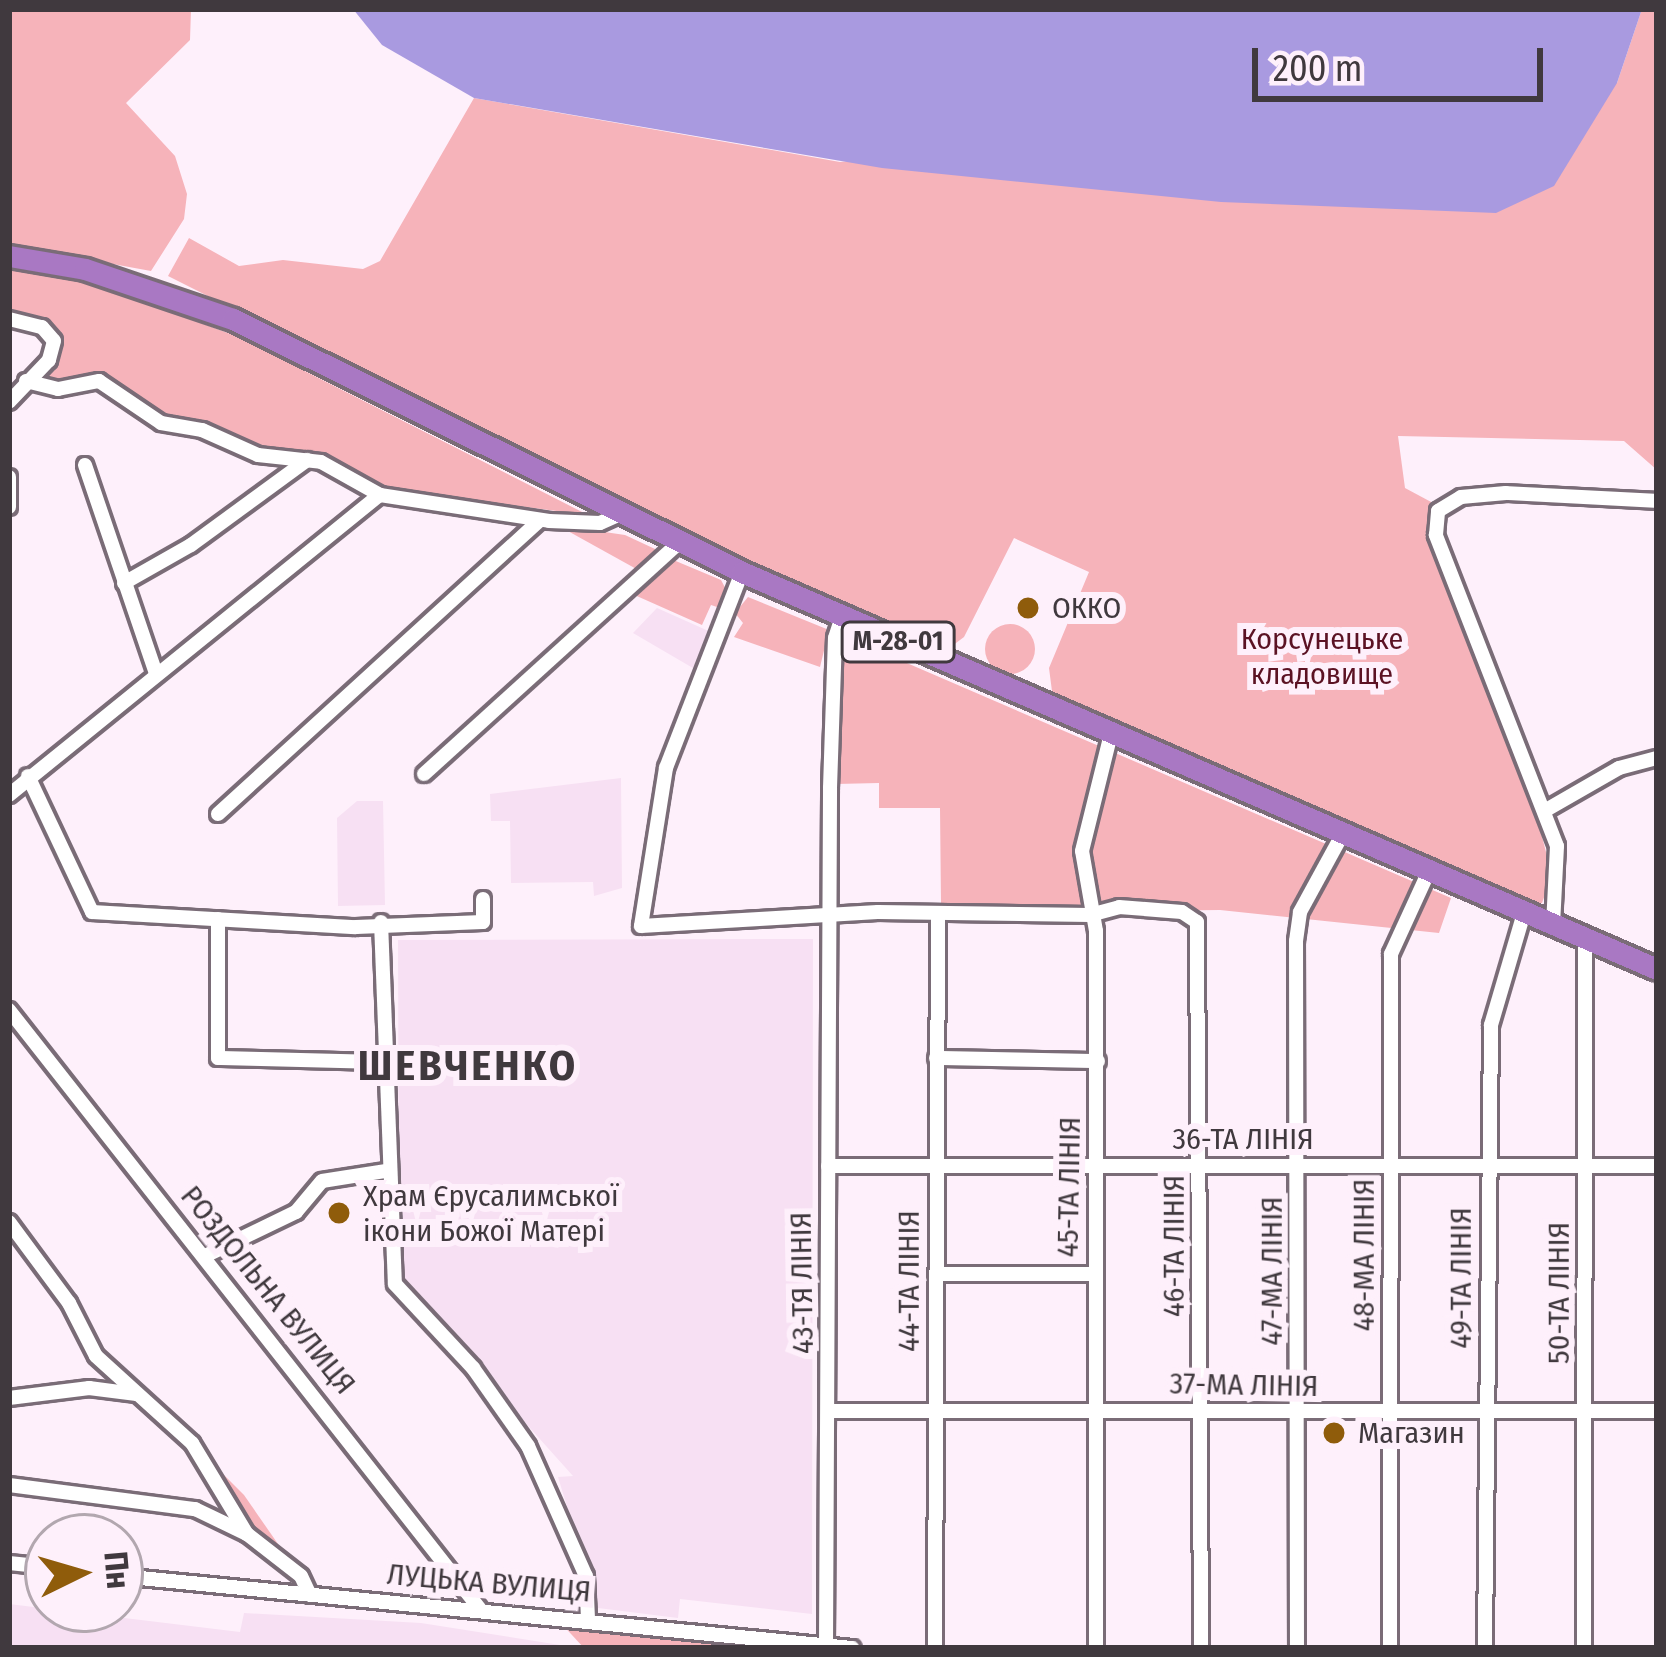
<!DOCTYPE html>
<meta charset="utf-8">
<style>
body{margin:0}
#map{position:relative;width:1666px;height:1657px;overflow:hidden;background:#fef0fb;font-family:"Fira Sans Condensed",sans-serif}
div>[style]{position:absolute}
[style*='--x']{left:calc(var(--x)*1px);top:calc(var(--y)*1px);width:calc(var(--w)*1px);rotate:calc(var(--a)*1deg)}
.built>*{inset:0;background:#f7e0f3}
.green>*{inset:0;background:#f6b3ba}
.round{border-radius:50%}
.water>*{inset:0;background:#a99ae0}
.roads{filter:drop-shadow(3px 0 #7a6c77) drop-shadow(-3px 0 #7a6c77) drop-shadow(0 3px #7a6c77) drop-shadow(0 -3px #7a6c77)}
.minor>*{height:14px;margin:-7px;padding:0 7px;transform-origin:7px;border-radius:7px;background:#fff}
.highway>*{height:21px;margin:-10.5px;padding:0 10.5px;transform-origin:10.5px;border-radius:10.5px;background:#a978c3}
.dots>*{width:33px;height:33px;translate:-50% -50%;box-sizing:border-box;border:6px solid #fef0fb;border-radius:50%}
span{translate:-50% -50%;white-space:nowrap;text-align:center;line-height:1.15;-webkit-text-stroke:12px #fef0fb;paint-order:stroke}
.shield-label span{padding:3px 9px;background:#fef0fb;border:3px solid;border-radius:9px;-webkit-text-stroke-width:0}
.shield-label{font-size:27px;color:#40393e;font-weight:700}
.poi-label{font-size:30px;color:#40393e}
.left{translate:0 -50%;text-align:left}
.park-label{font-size:30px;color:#5b1223}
.street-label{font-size:30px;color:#40393e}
.district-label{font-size:42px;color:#40393e;font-weight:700;letter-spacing:3px}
.frame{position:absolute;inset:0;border:12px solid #40393e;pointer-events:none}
.north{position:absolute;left:24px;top:1513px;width:120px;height:120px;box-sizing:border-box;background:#fef0fb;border:3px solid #b2a7af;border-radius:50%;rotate:85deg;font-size:33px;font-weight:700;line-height:48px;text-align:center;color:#40393e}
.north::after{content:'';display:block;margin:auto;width:42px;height:54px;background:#8f5c0b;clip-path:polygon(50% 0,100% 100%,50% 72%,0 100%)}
.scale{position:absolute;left:1252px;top:48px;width:291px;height:54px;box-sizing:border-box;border:6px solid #40393e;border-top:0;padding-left:15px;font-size:36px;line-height:42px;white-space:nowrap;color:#40393e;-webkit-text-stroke:9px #fef0fb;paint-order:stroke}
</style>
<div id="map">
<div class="built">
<div style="clip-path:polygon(657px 608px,713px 633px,698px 671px,633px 633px)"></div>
<div style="clip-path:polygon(621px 778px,622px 888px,594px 896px,593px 882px,511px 883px,510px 821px,491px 821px,490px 794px)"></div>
<div style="clip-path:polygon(357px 801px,383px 801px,385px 905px,338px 906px,337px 818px)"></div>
<div style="clip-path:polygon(813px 939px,812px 1614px,680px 1599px,678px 1618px,598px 1608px,558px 1477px,573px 1476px,399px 1282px,398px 940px)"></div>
<div style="clip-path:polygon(9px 1604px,240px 1632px,244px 1613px,421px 1623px,579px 1648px,9px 1648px)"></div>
</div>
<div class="green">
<div style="clip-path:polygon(9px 9px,191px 9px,190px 40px,126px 103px,175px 156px,187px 194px,184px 219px,151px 271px,9px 245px)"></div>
<div style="clip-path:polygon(1642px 9px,1657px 9px,1657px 470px,1624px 441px,1398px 436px,1405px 488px,1433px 503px,1431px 538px,1527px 779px,1552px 875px,1542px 903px,1523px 905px,1053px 699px,1049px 668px,1089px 572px,1014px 538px,964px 637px,944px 652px,740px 563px,168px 276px,189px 238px,239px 266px,283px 260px,363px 269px,380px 261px,474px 98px,840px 162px,1617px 83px)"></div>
<div style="clip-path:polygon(9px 270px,87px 281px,236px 336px,588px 515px,376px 488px,317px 455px,257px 449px,162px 420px,97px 375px,60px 386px,33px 379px,57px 336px,9px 314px)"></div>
<div style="clip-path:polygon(557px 525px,625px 535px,655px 549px,654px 558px,640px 571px)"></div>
<div style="clip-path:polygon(671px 559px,721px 580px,729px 595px,723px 609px,711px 605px,702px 625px,630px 593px)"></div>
<div style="clip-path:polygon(748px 597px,829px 630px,820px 667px,734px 637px,743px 623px,735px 613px)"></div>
<div class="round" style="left:985px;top:624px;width:50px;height:50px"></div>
<div style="clip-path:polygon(842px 635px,1451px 898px,1439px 933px,1220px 910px,954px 913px,941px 903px,940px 808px,879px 808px,879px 783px,836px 784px)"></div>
<div style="clip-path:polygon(201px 1452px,244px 1495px,296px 1570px,250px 1533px)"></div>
<div style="clip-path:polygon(559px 1621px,783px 1648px,584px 1648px)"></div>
</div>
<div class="water">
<div style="clip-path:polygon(353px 9px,1642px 9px,1617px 83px,1554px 186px,1496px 213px,1221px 202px,882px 168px,474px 98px,382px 45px)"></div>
</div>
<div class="roads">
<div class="minor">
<div style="--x:9;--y:319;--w:34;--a:14"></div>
<div style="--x:42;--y:327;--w:18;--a:49"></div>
<div style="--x:54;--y:341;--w:20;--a:105"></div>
<div style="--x:49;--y:360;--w:58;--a:133.6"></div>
<div style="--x:26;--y:381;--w:33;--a:14"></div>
<div style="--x:58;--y:389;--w:42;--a:-11"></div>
<div style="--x:99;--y:381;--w:75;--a:34.1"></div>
<div style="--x:161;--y:423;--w:42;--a:9.7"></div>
<div style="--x:202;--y:430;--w:61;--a:24.1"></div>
<div style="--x:258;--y:455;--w:63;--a:6.3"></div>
<div style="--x:321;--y:462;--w:68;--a:29.2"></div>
<div style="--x:380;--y:495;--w:171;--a:8.7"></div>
<div style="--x:549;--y:521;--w:51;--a:2.2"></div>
<div style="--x:600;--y:523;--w:22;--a:-24"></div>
<div style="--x:85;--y:465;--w:220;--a:71.2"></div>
<div style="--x:9;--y:477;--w:30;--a:90"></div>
<div style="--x:742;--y:572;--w:210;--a:111.2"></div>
<div style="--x:666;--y:768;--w:160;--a:99"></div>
<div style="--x:641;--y:926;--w:237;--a:-3.4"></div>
<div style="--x:878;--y:912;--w:212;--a:0.8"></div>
<div style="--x:1090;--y:915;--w:30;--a:-15"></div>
<div style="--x:1119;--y:907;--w:63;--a:4.5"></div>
<div style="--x:1182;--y:912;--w:18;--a:34"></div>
<div style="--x:1197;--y:922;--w:726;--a:89.68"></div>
<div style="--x:124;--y:583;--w:77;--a:-29.6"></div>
<div style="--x:191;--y:545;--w:144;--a:-36.2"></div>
<div style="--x:424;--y:774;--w:345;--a:-42.2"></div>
<div style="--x:28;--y:776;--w:150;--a:64.8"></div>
<div style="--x:92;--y:912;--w:264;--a:3.3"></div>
<div style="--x:356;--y:927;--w:127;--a:-2.3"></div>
<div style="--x:483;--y:922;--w:23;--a:-90"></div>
<div style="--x:9;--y:795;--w:477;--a:-39"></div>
<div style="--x:1546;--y:810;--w:84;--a:-29.9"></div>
<div style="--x:1619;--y:768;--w:39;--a:-15"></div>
<div style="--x:218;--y:814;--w:436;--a:-42.4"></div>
<div style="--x:218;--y:919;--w:139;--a:90"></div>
<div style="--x:218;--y:1058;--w:165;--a:1.4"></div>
<div style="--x:381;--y:922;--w:362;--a:87.8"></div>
<div style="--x:395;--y:1284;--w:115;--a:47.1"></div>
<div style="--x:473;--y:1368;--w:95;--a:54.8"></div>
<div style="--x:528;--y:1446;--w:142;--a:66"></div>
<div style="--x:586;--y:1576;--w:42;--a:87.3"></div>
<div style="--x:1553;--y:925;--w:79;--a:-87.1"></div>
<div style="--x:1557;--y:846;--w:334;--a:-111.3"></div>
<div style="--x:1436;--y:535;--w:24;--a:-85"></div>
<div style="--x:1438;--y:511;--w:27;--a:-31"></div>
<div style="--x:1461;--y:497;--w:45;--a:-5.1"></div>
<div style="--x:1506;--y:493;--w:151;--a:3"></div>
<div style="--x:9;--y:1010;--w:761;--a:51.83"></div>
<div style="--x:936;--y:1058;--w:162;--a:1.1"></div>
<div style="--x:828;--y:1166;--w:829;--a:0"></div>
<div style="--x:9;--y:1222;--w:101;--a:53.5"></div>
<div style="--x:69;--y:1303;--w:59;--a:63"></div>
<div style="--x:96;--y:1356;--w:130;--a:42.2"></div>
<div style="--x:192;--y:1443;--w:106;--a:58.9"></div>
<div style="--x:247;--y:1534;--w:68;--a:37.9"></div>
<div style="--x:301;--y:1576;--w:21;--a:65"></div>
<div style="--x:207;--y:1255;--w:99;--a:-25.8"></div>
<div style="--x:296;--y:1212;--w:40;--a:-50"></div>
<div style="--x:322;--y:1181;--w:65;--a:-8.9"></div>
<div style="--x:936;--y:1274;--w:159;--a:0"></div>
<div style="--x:9;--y:1398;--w:81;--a:-7.1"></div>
<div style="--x:89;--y:1388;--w:46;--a:7.4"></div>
<div style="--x:831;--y:1411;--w:826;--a:0"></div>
<div style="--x:9;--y:1485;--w:188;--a:7.4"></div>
<div style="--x:195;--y:1509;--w:58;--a:25.7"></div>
<div style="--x:9;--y:1563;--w:39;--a:6"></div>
<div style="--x:120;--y:1576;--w:736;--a:5.62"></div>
<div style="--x:826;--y:1645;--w:857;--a:-89.73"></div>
<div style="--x:830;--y:788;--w:150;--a:-88.1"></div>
<div style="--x:835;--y:638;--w:22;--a:-72"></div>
<div style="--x:935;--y:1648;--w:734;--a:-89.77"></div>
<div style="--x:1096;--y:1648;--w:717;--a:-90"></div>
<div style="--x:1096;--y:931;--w:81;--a:-99.9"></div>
<div style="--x:1082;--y:851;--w:121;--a:-76.1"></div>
<div style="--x:1297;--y:1648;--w:707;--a:-90.08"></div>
<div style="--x:1296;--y:941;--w:29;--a:-82"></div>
<div style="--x:1300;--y:912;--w:90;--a:-61.4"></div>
<div style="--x:1390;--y:1648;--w:694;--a:-89.92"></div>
<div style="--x:1391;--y:954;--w:91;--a:-65.4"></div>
<div style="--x:1485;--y:1648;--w:623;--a:-89.45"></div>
<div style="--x:1491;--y:1025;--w:117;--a:-73.6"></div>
<div style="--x:1584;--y:1648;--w:710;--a:-89.92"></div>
</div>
<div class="highway">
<div style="--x:9;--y:256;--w:77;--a:9.7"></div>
<div style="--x:85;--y:269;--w:156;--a:18.7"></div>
<div style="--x:233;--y:319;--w:568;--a:26.43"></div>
<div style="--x:742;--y:572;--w:997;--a:23.46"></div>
</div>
</div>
<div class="dots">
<div style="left:1028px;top:608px;background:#8f5c0b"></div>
<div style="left:339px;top:1213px;background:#8f5c0b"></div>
<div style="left:1334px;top:1433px;background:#8f5c0b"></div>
</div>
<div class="shield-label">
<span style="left:898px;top:642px">М-28-01</span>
</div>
<div class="poi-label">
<span class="left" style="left:1052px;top:608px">ОККО</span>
<span class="left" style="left:363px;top:1213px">Храм Єрусалимської<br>ікони Божої Матері</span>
<span class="left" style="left:1358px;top:1433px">Магазин</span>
</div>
<div class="park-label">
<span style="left:1322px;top:656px">Корсунецьке<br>кладовище</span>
</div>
<div class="street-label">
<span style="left:1243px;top:1139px">36-ТА ЛІНІЯ</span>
<span style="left:1069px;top:1187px;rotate:-89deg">45-ТА ЛІНІЯ</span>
<span style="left:1174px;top:1246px;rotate:-90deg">46-ТА ЛІНІЯ</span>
<span style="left:1364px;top:1255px;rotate:-90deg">48-МА ЛІНІЯ</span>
<span style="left:1272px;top:1271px;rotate:-90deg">47-МА ЛІНІЯ</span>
<span style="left:1461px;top:1278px;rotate:-90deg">49-ТА ЛІНІЯ</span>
<span style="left:909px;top:1281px;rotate:-90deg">44-ТА ЛІНІЯ</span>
<span style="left:802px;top:1283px;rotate:-91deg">43-ТЯ ЛІНІЯ</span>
<span style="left:268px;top:1290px;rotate:51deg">РОЗДОЛЬНА ВУЛИЦЯ</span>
<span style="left:1559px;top:1293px;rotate:-90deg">50-ТА ЛІНІЯ</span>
<span style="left:1244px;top:1385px;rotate:1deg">37-МА ЛІНІЯ</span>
<span style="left:489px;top:1583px;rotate:5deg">ЛУЦЬКА ВУЛИЦЯ</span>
</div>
<div class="district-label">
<span style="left:468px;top:1066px">ШЕВЧЕНКО</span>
</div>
<div class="frame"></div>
<div class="north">Пн</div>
<div class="scale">200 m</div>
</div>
